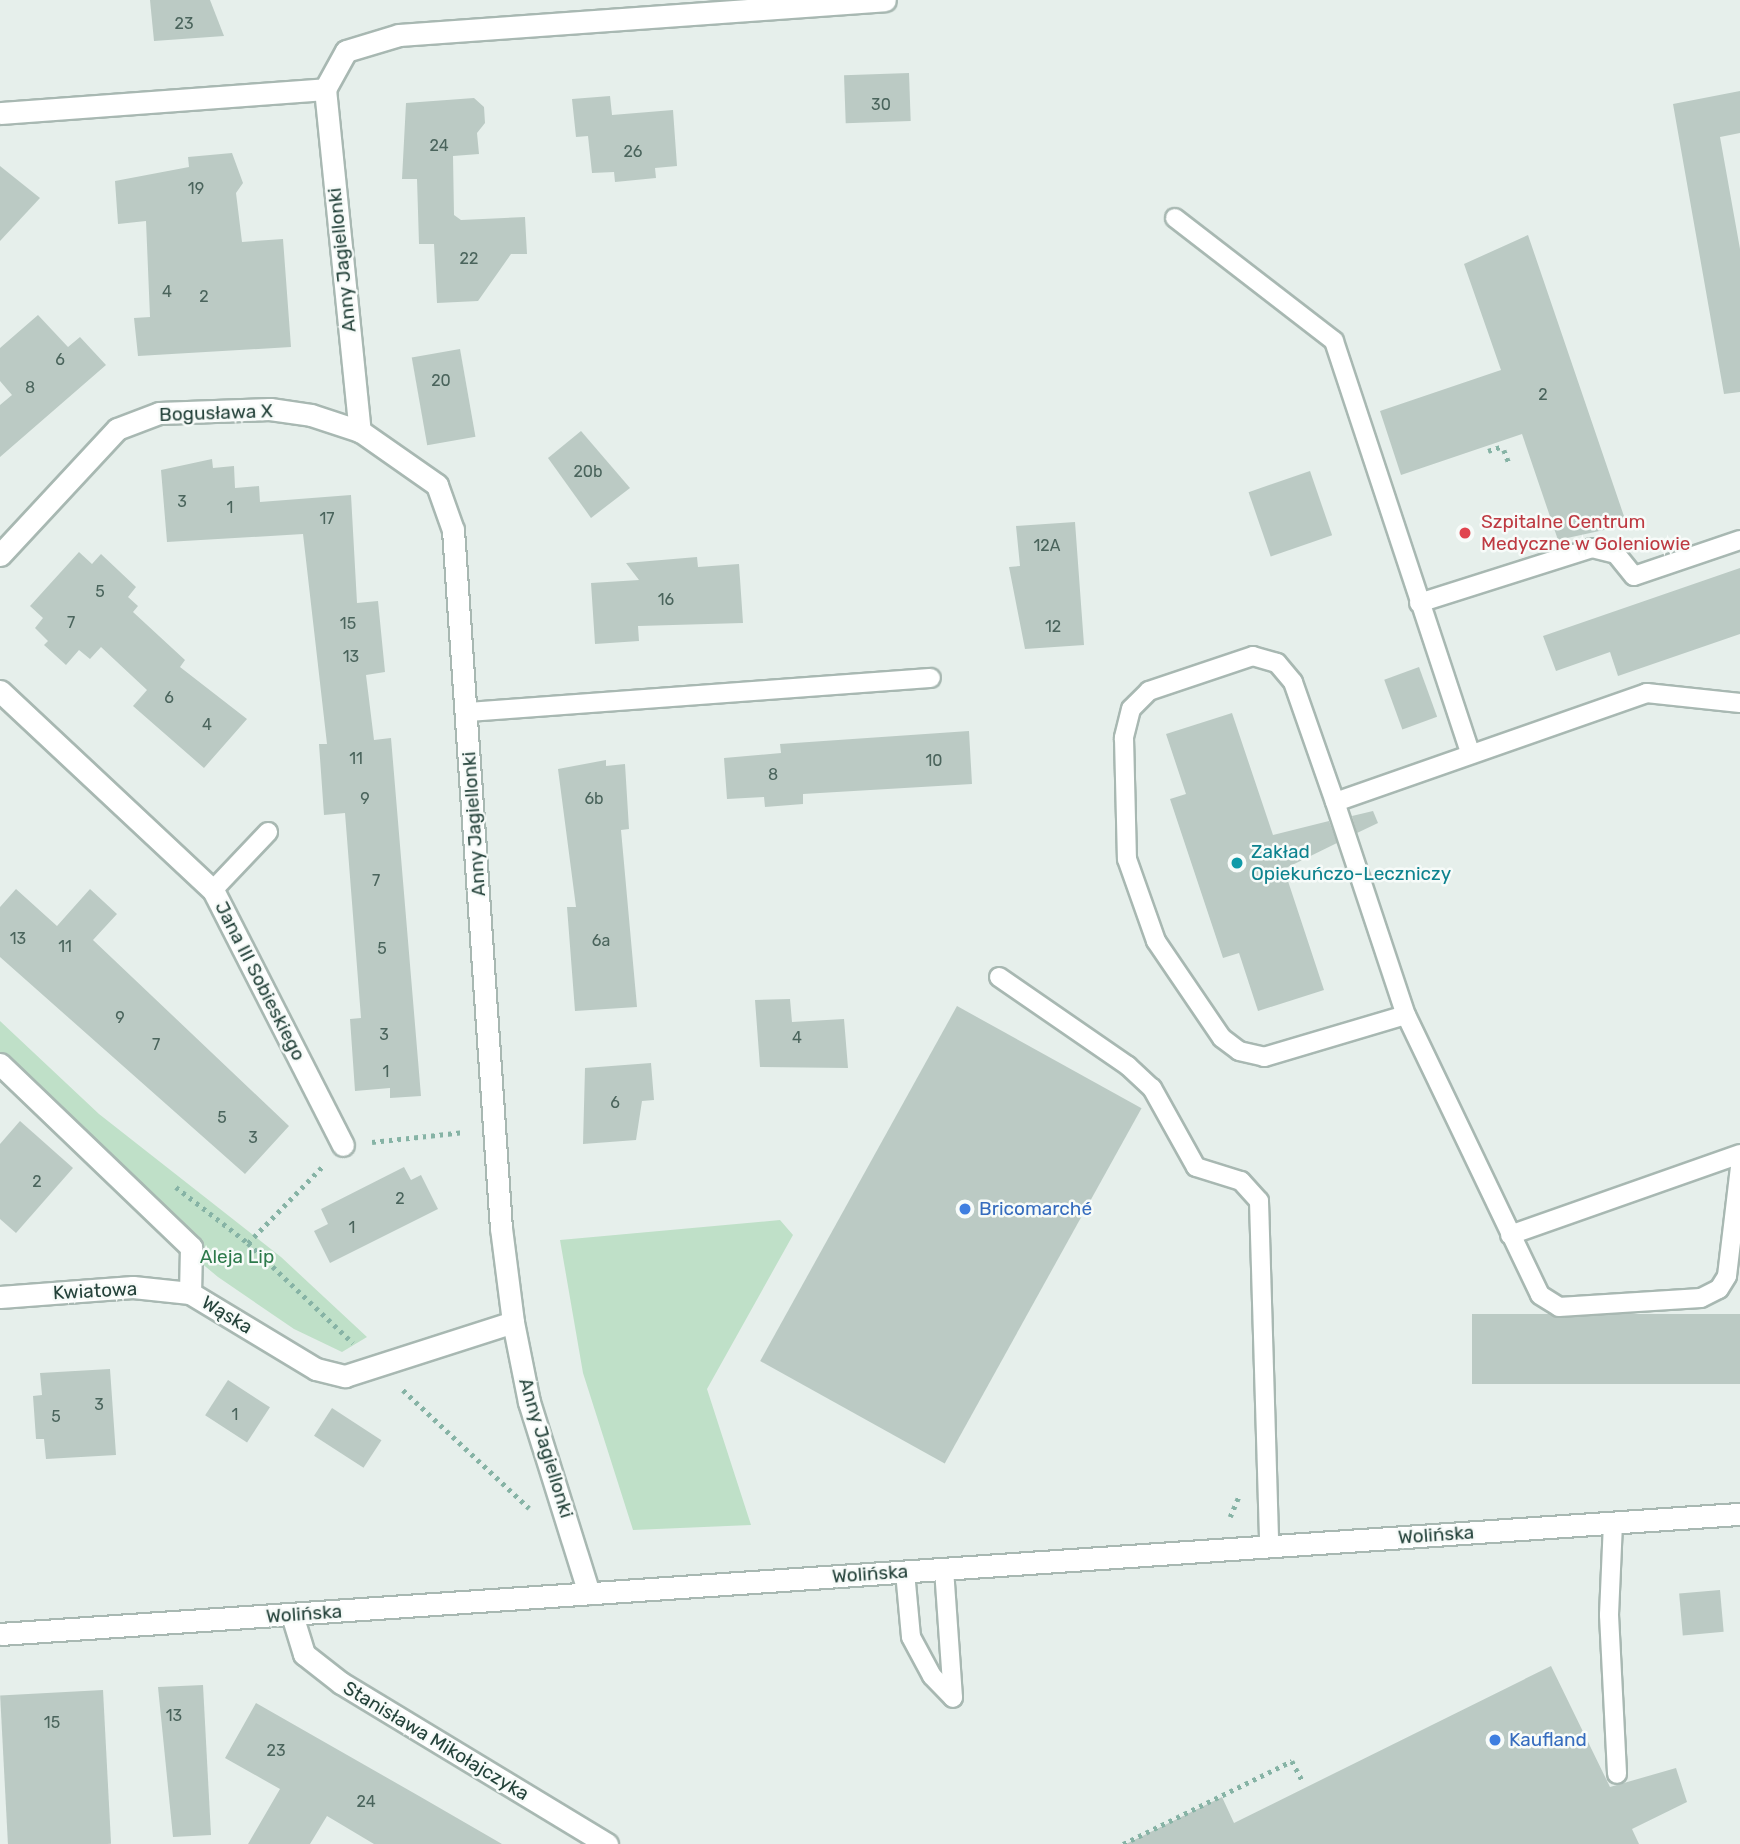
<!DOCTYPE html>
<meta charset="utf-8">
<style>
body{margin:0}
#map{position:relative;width:1740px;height:1844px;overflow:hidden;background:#e6efeb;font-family:Rubik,sans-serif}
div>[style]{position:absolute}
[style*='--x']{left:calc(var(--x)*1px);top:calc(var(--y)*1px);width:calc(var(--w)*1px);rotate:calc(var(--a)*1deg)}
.green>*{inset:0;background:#bfe0c8}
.building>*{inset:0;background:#bbcac4;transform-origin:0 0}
.path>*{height:4.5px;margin-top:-2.25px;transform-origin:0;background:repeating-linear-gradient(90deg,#86b3a5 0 3.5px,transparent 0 8.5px)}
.roads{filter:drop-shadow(2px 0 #a8b8b2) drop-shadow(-2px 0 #a8b8b2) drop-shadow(0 2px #a8b8b2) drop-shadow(0 -2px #a8b8b2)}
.lane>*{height:18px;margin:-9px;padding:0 9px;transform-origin:9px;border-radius:9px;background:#fff}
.street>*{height:21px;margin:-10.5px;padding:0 10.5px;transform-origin:10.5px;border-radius:10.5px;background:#fff}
.secondary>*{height:21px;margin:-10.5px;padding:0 10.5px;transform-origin:10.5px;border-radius:10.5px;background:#fff}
.dots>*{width:19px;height:19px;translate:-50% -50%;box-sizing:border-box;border:4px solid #f7fbf9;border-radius:50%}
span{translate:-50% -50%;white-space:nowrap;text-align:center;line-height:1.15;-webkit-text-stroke:5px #f7fbf9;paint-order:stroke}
.number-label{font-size:16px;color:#4a645c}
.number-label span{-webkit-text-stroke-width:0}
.street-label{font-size:19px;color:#24423a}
.health-label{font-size:19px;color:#be3a42}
.left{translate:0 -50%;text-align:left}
.culture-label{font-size:19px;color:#0d838f}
.shop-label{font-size:19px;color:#366cbe}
.park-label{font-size:19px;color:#2d7a4b}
</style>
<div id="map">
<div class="green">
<div style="clip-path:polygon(0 1021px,99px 1114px,281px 1257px,367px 1337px,342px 1352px,294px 1329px,218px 1277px,116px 1192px,0 1082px)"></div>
<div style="clip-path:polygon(780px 1220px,793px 1235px,707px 1389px,751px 1525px,633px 1530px,583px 1373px,560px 1240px)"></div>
</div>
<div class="building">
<div style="clip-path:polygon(150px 0,210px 0,224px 36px,154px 41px)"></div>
<div style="left:909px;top:73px;width:48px;height:65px;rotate:88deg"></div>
<div style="clip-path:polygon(1740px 91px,1740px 133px,1720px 137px,1740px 249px,1740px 392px,1724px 394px,1673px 104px)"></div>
<div style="clip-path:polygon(610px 96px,612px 115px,673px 110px,677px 166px,655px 168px,656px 178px,615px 182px,614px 172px,592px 173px,588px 136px,576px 137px,572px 99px)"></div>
<div style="clip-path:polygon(474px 98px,484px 107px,485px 123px,477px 133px,479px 154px,453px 156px,454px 215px,461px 220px,525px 217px,527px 254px,511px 254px,478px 301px,437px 303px,434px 244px,419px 244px,417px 179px,402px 179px,406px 103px)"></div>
<div style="clip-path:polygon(232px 153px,243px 183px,236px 193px,242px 242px,283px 239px,291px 347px,138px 356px,134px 318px,150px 317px,146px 221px,118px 224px,115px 181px,189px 167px,188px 157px)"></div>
<div style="clip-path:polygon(0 166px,40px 198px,0 241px)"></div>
<div style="clip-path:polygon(1528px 235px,1627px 525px,1558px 540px,1522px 434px,1401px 475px,1380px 411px,1501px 370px,1464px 264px)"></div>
<div style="clip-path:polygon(38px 315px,68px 347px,80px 337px,106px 365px,0 457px,0 405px,12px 395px,0 381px,0 348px)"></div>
<div style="left:460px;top:349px;width:89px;height:49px;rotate:80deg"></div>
<div style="clip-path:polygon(581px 431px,630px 488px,591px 518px,548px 458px)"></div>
<div style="clip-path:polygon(212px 459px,213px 468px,234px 466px,235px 488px,259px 486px,260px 502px,351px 495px,357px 603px,378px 601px,385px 672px,366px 675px,374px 740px,391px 738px,421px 1096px,390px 1098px,390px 1088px,355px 1091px,350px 1019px,361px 1018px,345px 813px,324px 815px,319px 744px,327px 744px,303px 534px,167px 542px,161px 470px)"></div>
<div style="left:1310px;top:471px;width:68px;height:65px;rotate:71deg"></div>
<div style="clip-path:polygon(1075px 522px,1084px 645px,1025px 649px,1009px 567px,1020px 566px,1016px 526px)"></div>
<div style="clip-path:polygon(79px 552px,92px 564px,101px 554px,136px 587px,128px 597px,138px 606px,133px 612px,185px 660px,180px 667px,247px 719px,204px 768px,133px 706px,147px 690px,101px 647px,90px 659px,79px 650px,66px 665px,44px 645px,48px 641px,35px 628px,43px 618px,30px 606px)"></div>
<div style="clip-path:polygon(697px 557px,698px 567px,739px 564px,743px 623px,638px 626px,639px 641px,595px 644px,591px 583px,639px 580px,626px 563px)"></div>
<div style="clip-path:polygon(1740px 568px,1740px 634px,1618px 676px,1610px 652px,1556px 671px,1543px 636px)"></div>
<div style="left:1419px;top:667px;width:53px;height:37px;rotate:70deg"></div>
<div style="clip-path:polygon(1232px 713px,1273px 835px,1329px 821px,1337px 843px,1284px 869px,1324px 990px,1258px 1011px,1239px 953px,1223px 958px,1170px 799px,1186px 794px,1166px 734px)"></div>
<div style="clip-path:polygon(969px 731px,972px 784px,803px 794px,803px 804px,765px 807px,764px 797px,727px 799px,724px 758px,781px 753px,780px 744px)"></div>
<div style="clip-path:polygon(606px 760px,606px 766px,625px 764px,629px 829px,621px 830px,637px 1007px,575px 1011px,567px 907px,576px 907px,558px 769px)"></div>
<div style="clip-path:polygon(1373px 811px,1378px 823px,1357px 833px,1352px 816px)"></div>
<div style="clip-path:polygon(16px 889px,57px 926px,90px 889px,117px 914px,93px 940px,289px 1126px,245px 1174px,0 957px,0 907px)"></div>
<div style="clip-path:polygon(790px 999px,792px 1022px,844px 1019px,848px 1068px,760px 1067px,755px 1000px)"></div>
<div style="left:957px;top:1006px;width:211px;height:406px;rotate:29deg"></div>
<div style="clip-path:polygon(651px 1063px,654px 1100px,642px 1101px,636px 1140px,583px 1144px,585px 1068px)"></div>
<div style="clip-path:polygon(20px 1121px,73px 1168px,16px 1233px,0 1219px,0 1144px)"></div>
<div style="clip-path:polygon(404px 1167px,411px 1180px,421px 1175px,438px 1209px,330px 1263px,314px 1231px,328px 1224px,321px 1209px)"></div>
<div style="left:1740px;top:1314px;width:70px;height:268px;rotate:90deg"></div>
<div style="clip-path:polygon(110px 1369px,116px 1455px,46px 1459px,44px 1439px,36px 1439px,33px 1396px,42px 1395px,40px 1373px)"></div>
<div style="left:228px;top:1380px;width:50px;height:42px;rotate:33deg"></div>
<div style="left:332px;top:1408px;width:59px;height:33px;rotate:33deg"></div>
<div style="left:1720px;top:1590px;width:42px;height:41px;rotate:85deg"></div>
<div style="clip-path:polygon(1551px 1666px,1610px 1787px,1676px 1768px,1687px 1802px,1632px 1829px,1639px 1844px,1126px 1844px,1222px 1797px,1234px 1823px)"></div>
<div style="clip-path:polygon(203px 1685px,211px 1835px,173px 1837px,158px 1687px)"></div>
<div style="left:103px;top:1690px;width:154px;height:103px;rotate:87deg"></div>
<div style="clip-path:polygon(256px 1703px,419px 1796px,502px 1844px,374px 1844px,327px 1816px,310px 1844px,248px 1844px,280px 1789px,225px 1758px)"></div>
</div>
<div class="path">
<div style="--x:1504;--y:450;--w:14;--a:69"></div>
<div style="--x:1488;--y:451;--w:16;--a:-18"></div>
<div style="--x:372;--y:1142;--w:93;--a:-6.2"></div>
<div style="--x:176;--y:1187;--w:91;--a:37.9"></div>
<div style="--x:248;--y:1243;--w:145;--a:43.6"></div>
<div style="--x:248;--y:1243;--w:107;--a:-45.8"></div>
<div style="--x:403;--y:1390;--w:173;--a:43.1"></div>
<div style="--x:1230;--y:1517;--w:21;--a:-67"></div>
<div style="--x:1123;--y:1844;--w:188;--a:-26.2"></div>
<div style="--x:1292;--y:1761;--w:24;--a:62"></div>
</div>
<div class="roads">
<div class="lane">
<div style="--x:1175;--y:218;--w:201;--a:37.7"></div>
<div style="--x:1334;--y:341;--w:433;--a:71.7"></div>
<div style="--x:1419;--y:603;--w:182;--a:-17.6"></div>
<div style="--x:1592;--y:548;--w:25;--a:14"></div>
<div style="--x:1616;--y:554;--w:28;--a:51"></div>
<div style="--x:1634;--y:576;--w:112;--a:-18.8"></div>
<div style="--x:1740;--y:703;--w:94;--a:-173.9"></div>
<div style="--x:1647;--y:693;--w:330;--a:160.7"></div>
<div style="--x:1335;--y:802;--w:127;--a:-109.3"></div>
<div style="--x:1293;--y:682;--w:25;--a:-130"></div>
<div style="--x:1277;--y:663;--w:25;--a:-164"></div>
<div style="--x:1253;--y:656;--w:110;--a:161.4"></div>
<div style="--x:1149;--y:691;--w:25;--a:135"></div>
<div style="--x:1131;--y:709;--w:30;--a:104"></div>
<div style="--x:1124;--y:738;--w:121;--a:88.6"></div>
<div style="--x:1127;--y:859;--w:87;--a:70.5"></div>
<div style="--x:1156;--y:941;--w:117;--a:55.8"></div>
<div style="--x:1222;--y:1038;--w:21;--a:37"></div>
<div style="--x:1239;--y:1051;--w:26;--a:13"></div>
<div style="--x:1264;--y:1057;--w:148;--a:-16.5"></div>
<div style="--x:1406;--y:1015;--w:310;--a:64.4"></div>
<div style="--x:1540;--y:1295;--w:22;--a:32"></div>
<div style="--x:1559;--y:1307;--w:142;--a:-3.6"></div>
<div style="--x:1701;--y:1298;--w:20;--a:-27"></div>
<div style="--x:1719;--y:1289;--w:15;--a:-58"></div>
<div style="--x:1727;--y:1276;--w:110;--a:-83.2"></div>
<div style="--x:467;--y:712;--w:465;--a:-4.2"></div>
<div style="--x:1335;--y:802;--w:225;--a:71.6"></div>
<div style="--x:213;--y:890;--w:80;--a:-46.5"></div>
<div style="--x:999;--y:977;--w:157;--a:34.6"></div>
<div style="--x:1128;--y:1066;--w:33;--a:43"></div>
<div style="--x:1152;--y:1088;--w:90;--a:60.9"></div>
<div style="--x:1196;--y:1167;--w:47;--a:17.3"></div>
<div style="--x:1241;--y:1181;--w:27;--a:48"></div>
<div style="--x:1259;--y:1201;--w:346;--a:88.3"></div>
<div style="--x:1510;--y:1235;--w:244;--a:-19.4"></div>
<div style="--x:1613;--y:1523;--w:92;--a:92.5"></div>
<div style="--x:1609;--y:1615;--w:159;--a:87.1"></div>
<div style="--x:944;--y:1569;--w:129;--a:86"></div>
<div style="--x:905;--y:1572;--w:65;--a:84.7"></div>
<div style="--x:911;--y:1637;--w:44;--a:61.7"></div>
<div style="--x:932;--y:1676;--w:30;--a:46"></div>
</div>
<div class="street">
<div style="--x:325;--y:89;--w:344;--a:84.2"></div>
<div style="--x:0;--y:113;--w:326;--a:-4.2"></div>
<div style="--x:325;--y:89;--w:43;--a:-61.1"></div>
<div style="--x:346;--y:51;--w:55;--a:-16.8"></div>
<div style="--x:399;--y:35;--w:487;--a:-4.1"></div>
<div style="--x:0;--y:555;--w:172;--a:-47.1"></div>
<div style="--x:117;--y:429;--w:45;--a:-20.9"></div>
<div style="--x:159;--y:413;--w:111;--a:-2.1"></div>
<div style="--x:270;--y:409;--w:41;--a:8.3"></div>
<div style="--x:311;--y:415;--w:52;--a:18.1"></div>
<div style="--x:360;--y:431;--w:94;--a:35"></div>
<div style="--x:437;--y:485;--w:48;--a:70.4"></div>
<div style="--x:453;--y:530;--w:700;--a:86.07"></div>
<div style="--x:501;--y:1228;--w:95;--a:82.7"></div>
<div style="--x:513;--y:1322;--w:82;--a:78.7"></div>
<div style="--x:529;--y:1402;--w:200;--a:72.6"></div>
<div style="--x:0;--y:691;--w:291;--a:43.1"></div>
<div style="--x:213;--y:890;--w:286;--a:63"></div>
<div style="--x:0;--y:1064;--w:265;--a:43.8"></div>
<div style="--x:191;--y:1247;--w:46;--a:91.2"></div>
<div style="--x:0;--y:1297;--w:133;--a:-4.3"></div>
<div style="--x:133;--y:1287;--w:57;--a:6"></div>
<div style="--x:190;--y:1293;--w:147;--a:31.1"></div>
<div style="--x:316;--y:1369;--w:30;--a:14"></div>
<div style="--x:345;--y:1376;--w:176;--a:-17.8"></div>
<div style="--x:292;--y:1615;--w:41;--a:72.9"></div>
<div style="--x:304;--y:1654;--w:47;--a:38.1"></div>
<div style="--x:341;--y:1683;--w:311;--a:31.2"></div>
</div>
<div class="secondary">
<div style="--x:0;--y:1634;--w:1744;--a:-3.95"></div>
</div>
</div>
<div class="dots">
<div style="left:1465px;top:533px;background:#e0444e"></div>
<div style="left:1237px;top:863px;background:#0f9aa8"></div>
<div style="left:965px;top:1209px;background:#3f7fe0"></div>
<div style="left:1495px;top:1740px;background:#3f7fe0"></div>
</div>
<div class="number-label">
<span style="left:184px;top:24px">23</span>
<span style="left:881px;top:105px">30</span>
<span style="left:439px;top:146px">24</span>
<span style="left:633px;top:152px">26</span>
<span style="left:196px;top:189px">19</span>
<span style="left:469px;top:259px">22</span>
<span style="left:167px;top:292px">4</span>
<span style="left:204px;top:297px">2</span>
<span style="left:60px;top:360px">6</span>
<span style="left:441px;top:381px">20</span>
<span style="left:30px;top:388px">8</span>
<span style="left:1543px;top:395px">2</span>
<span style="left:588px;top:472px">20b</span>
<span style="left:182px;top:502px">3</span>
<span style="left:230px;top:508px">1</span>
<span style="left:327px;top:519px">17</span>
<span style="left:1047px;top:546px">12A</span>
<span style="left:100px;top:592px">5</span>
<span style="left:666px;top:600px">16</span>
<span style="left:71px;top:623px">7</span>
<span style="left:348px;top:624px">15</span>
<span style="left:1053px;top:627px">12</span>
<span style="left:351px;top:657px">13</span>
<span style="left:169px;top:698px">6</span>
<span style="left:207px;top:725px">4</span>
<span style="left:356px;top:759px">11</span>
<span style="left:934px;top:761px">10</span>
<span style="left:773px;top:775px">8</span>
<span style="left:365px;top:799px">9</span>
<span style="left:594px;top:799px">6b</span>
<span style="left:376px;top:881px">7</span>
<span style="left:18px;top:939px">13</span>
<span style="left:601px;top:941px">6a</span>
<span style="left:65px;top:947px">11</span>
<span style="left:382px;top:949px">5</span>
<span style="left:120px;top:1018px">9</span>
<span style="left:384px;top:1035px">3</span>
<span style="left:797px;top:1038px">4</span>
<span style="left:156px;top:1045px">7</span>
<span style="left:386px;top:1072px">1</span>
<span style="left:615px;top:1103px">6</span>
<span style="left:222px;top:1118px">5</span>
<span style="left:253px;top:1138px">3</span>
<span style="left:37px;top:1182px">2</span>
<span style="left:400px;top:1199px">2</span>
<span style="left:352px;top:1228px">1</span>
<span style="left:99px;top:1405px">3</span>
<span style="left:235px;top:1415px">1</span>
<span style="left:56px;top:1417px">5</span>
<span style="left:174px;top:1716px">13</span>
<span style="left:52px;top:1723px">15</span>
<span style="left:276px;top:1751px">23</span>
<span style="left:366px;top:1802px">24</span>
</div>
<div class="street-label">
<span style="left:342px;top:260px;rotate:-96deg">Anny Jagiellonki</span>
<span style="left:216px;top:413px;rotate:-2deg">Bogusława X</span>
<span style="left:474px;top:824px;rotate:-94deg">Anny Jagiellonki</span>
<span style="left:260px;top:981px;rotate:63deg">Jana III Sobieskiego</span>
<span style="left:95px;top:1291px;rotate:-3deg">Kwiatowa</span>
<span style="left:227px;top:1315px;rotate:31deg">Wąska</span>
<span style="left:546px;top:1448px;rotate:73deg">Anny Jagiellonki</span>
<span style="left:1436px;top:1535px;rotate:-4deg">Wolińska</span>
<span style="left:870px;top:1574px;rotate:-4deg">Wolińska</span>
<span style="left:304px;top:1614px;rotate:-4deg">Wolińska</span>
<span style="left:436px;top:1741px;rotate:31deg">Stanisława Mikołajczyka</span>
</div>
<div class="health-label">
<span class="left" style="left:1481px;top:533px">Szpitalne Centrum<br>Medyczne w Goleniowie</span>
</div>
<div class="culture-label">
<span class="left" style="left:1251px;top:863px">Zakład<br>Opiekuńczo-Leczniczy</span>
</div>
<div class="shop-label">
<span class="left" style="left:979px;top:1209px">Bricomarché</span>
<span class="left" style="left:1509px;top:1740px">Kaufland</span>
</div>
<div class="park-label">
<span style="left:237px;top:1257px">Aleja Lip</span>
</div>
</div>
